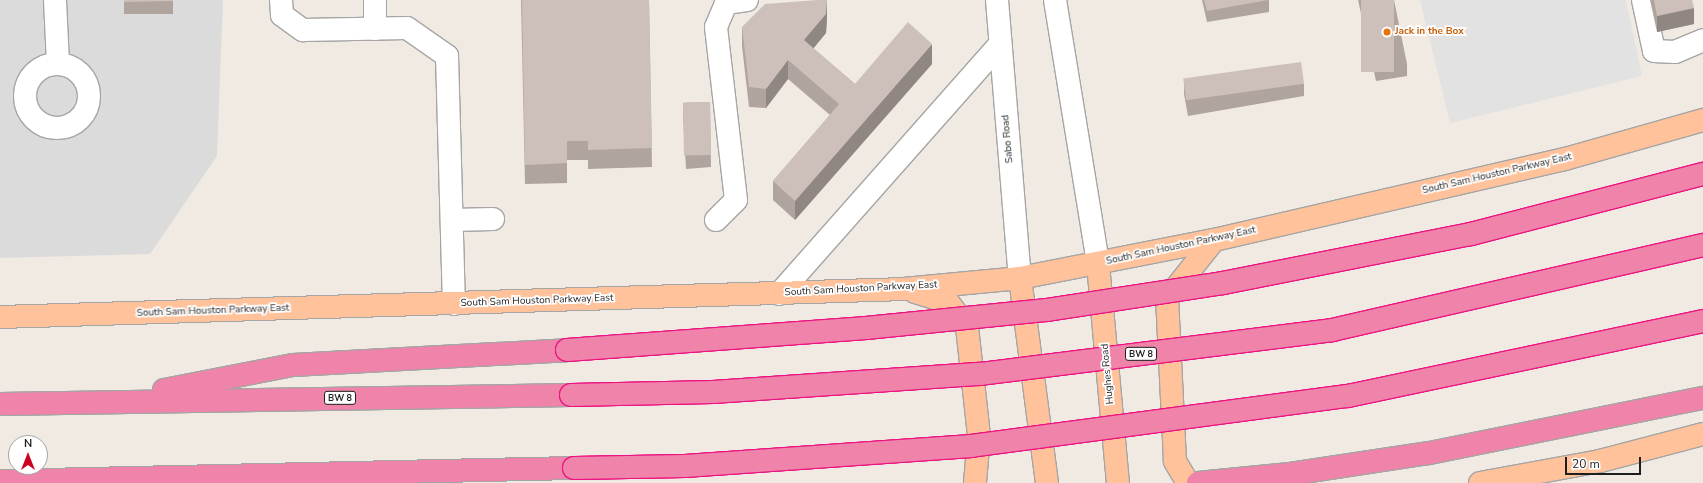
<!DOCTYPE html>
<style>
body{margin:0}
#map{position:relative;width:1703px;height:483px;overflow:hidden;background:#f0eae3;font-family:"Nunito Sans",sans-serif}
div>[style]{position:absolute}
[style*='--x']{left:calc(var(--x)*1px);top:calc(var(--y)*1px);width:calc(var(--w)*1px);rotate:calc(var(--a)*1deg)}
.residential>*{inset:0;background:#dcdbdb}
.parking>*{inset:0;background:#e2e2e2}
.roads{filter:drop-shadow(1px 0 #a5a5a5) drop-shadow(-1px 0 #a5a5a5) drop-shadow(0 1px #a5a5a5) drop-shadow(0 -1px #a5a5a5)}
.minor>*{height:22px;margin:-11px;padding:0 11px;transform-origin:11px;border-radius:11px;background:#fff}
.minor>.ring{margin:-11px;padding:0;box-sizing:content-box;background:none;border:22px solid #fff;border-radius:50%}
.major>*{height:22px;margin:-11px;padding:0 11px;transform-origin:11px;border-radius:11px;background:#ffc29a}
.highway>*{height:22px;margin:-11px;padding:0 11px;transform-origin:11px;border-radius:11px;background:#ef83a9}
.bridges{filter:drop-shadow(1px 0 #ec1381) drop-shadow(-1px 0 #ec1381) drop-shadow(0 1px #ec1381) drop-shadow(0 -1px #ec1381)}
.highway-bridge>*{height:22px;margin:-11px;padding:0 11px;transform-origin:11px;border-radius:11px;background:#ef83a9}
.wall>*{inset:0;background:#b0a49f;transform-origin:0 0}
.shaded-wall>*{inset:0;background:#908682}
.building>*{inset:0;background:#cdbfb9;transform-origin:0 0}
.dots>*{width:11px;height:11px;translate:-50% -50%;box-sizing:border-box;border:2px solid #fff;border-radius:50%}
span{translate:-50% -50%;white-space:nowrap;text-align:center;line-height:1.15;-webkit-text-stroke:3.5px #fff;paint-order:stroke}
.shield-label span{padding:1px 3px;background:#fff;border:1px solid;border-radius:3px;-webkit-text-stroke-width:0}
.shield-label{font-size:9px;color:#1e1e1e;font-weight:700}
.food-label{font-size:10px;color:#c56008;font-weight:700}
.left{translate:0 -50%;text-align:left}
.street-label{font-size:10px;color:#1e1e1e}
.north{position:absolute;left:8px;top:435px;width:40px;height:40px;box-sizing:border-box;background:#fff;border:1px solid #a5a5a5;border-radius:50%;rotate:0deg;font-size:11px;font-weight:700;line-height:16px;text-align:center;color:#1e1e1e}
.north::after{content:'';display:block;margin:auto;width:14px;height:18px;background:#cd0022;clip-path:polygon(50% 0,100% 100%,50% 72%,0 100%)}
.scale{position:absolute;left:1565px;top:457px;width:76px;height:18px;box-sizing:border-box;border:2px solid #1e1e1e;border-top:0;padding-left:5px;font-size:12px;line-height:14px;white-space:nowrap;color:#1e1e1e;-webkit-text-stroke:3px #fff;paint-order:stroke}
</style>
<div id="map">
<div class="residential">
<div style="clip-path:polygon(0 0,223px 0,217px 156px,150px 254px,0 258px)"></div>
</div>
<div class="parking">
<div style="clip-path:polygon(1420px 0,1626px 0,1642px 76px,1450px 123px)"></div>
</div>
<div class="roads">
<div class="minor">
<div style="--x:55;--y:0;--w:63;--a:87.3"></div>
<div style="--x:281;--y:0;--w:15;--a:86"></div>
<div style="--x:282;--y:15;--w:26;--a:36"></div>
<div style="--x:303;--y:30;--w:104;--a:-1.1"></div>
<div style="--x:407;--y:28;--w:49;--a:35"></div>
<div style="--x:447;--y:56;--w:248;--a:88.4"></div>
<div style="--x:375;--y:0;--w:29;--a:90"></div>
<div style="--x:997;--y:0;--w:279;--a:85.3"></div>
<div style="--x:1055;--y:0;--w:267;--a:80.7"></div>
<div style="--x:1643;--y:0;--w:52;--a:77.8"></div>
<div style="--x:1654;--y:51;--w:21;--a:3"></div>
<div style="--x:1675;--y:52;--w:30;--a:-23"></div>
<div class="ring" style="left:25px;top:64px;width:42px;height:42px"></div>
<div style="--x:452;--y:220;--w:41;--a:-1.4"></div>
<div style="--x:716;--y:220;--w:28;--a:-45"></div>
<div style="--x:736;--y:200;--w:174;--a:-96.6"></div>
<div style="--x:716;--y:27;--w:26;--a:-67"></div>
<div style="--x:726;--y:3;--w:21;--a:-8"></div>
<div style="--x:779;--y:294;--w:334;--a:-48.5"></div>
</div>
<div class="major">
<div style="--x:1098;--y:264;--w:220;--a:84.8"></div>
<div style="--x:1020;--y:278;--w:207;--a:82.5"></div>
<div style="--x:915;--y:292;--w:34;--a:17"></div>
<div style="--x:948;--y:302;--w:31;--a:53"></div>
<div style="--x:967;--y:327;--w:109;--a:83.7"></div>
<div style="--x:979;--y:435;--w:48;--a:94.8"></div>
<div style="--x:0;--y:317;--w:904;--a:-1.77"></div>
<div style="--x:904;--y:289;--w:117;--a:-5.4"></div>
<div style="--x:1020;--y:278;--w:198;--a:-11.1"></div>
<div style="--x:1214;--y:240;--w:360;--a:-13"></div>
<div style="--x:1565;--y:159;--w:143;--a:-15.8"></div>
<div style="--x:1188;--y:483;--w:26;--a:-121"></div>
<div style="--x:1175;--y:461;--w:162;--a:-92.8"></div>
<div style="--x:1167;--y:299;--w:75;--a:-51.5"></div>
<div style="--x:1480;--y:483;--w:122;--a:-10.4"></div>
<div style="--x:1600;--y:461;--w:106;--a:-14.7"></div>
</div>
<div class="highway">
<div style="--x:164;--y:390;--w:131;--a:-11"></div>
<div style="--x:293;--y:365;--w:274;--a:-3.1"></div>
<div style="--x:0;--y:404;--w:571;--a:-0.9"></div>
<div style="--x:0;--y:481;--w:574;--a:-1.3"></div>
<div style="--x:1198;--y:483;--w:92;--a:-5.6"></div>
<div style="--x:1290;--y:474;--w:141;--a:-8.6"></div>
<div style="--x:1429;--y:453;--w:279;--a:-11.4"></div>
</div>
</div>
<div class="bridges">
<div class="highway-bridge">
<div style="--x:567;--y:350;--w:300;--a:-4.2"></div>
<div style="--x:866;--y:328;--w:182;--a:-5.7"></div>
<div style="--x:1047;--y:310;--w:178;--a:-8.7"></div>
<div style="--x:1223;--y:283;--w:253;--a:-11.2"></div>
<div style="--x:1471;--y:234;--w:240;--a:-14.5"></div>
<div style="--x:571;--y:395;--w:142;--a:-1.2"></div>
<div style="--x:713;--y:392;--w:268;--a:-3.9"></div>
<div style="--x:980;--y:374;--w:355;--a:-7.1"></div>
<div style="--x:1332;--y:330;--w:381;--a:-12.9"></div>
<div style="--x:574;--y:468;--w:111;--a:-1"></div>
<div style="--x:685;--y:466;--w:287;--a:-4"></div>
<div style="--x:971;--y:446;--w:380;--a:-7.6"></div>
<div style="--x:1348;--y:396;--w:363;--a:-11.9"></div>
</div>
</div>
<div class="wall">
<div style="left:124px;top:0;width:49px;height:14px"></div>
<div style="clip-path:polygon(521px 0,649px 0,652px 167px,588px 169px,588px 160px,567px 160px,567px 183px,525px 184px)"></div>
<div style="clip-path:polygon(1202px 0,1269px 0,1269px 12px,1207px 22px)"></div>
<div style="clip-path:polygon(1358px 0,1394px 0,1407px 64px,1407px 76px,1376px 81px)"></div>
<div style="clip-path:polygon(1650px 0,1692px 0,1694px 24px,1657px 32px)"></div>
<div style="clip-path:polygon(827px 19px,826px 33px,813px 48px,855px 84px,932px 64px,795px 220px,773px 200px,773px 181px,830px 115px,788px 79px,766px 108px,749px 107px,742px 46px,742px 27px)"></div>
<div style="clip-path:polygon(1184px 82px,1304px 84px,1304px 96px,1188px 116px,1184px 94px)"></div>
<div style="clip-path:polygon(710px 102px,711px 167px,686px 169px,683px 115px,683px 103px)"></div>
</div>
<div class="shaded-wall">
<div style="clip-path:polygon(827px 0,827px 19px,826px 33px,804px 60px,804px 40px)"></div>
<div style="clip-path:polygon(1694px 8px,1694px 24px,1657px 32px,1657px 16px)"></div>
<div style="clip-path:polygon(932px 44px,932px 64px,795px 220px,795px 201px)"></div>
<div style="clip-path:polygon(788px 60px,788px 79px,766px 108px,766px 89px)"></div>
</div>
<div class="building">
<div style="clip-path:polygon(124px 0,173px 0,173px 1px,124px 2px)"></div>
<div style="clip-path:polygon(522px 0,649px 0,652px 148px,588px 150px,588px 141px,567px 141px,567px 163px,525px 165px)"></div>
<div style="clip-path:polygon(818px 0,827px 0,826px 14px,804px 40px,855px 84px,908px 22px,932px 44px,795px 201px,773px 181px,839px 104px,788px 60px,766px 89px,749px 87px,742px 27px,765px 4px)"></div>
<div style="clip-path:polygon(1204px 0,1268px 0,1207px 11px)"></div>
<div style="left:1361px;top:0;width:33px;height:72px"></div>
<div style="clip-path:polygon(1654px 0,1692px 0,1694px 8px,1657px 16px)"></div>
<div style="left:1301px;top:62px;width:22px;height:119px;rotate:82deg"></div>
<div style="left:710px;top:102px;width:53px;height:27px;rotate:89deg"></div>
</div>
<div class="dots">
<div style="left:1387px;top:32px;background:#e8710a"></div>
</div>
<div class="shield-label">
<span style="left:1141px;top:354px">BW 8</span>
<span style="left:340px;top:398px">BW 8</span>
</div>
<div class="food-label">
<span class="left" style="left:1395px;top:32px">Jack in the Box</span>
</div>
<div class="street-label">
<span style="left:1008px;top:139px;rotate:-95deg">Sabo Road</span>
<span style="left:1497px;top:174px;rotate:-13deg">South Sam Houston Parkway East</span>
<span style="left:1181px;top:246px;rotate:-12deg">South Sam Houston Parkway East</span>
<span style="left:861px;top:289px;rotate:-3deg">South Sam Houston Parkway East</span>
<span style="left:537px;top:301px;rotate:-2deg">South Sam Houston Parkway East</span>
<span style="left:213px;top:311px;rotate:-2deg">South Sam Houston Parkway East</span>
<span style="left:1108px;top:374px;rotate:-95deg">Hughes Road</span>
</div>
<div class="north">N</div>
<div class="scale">20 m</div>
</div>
